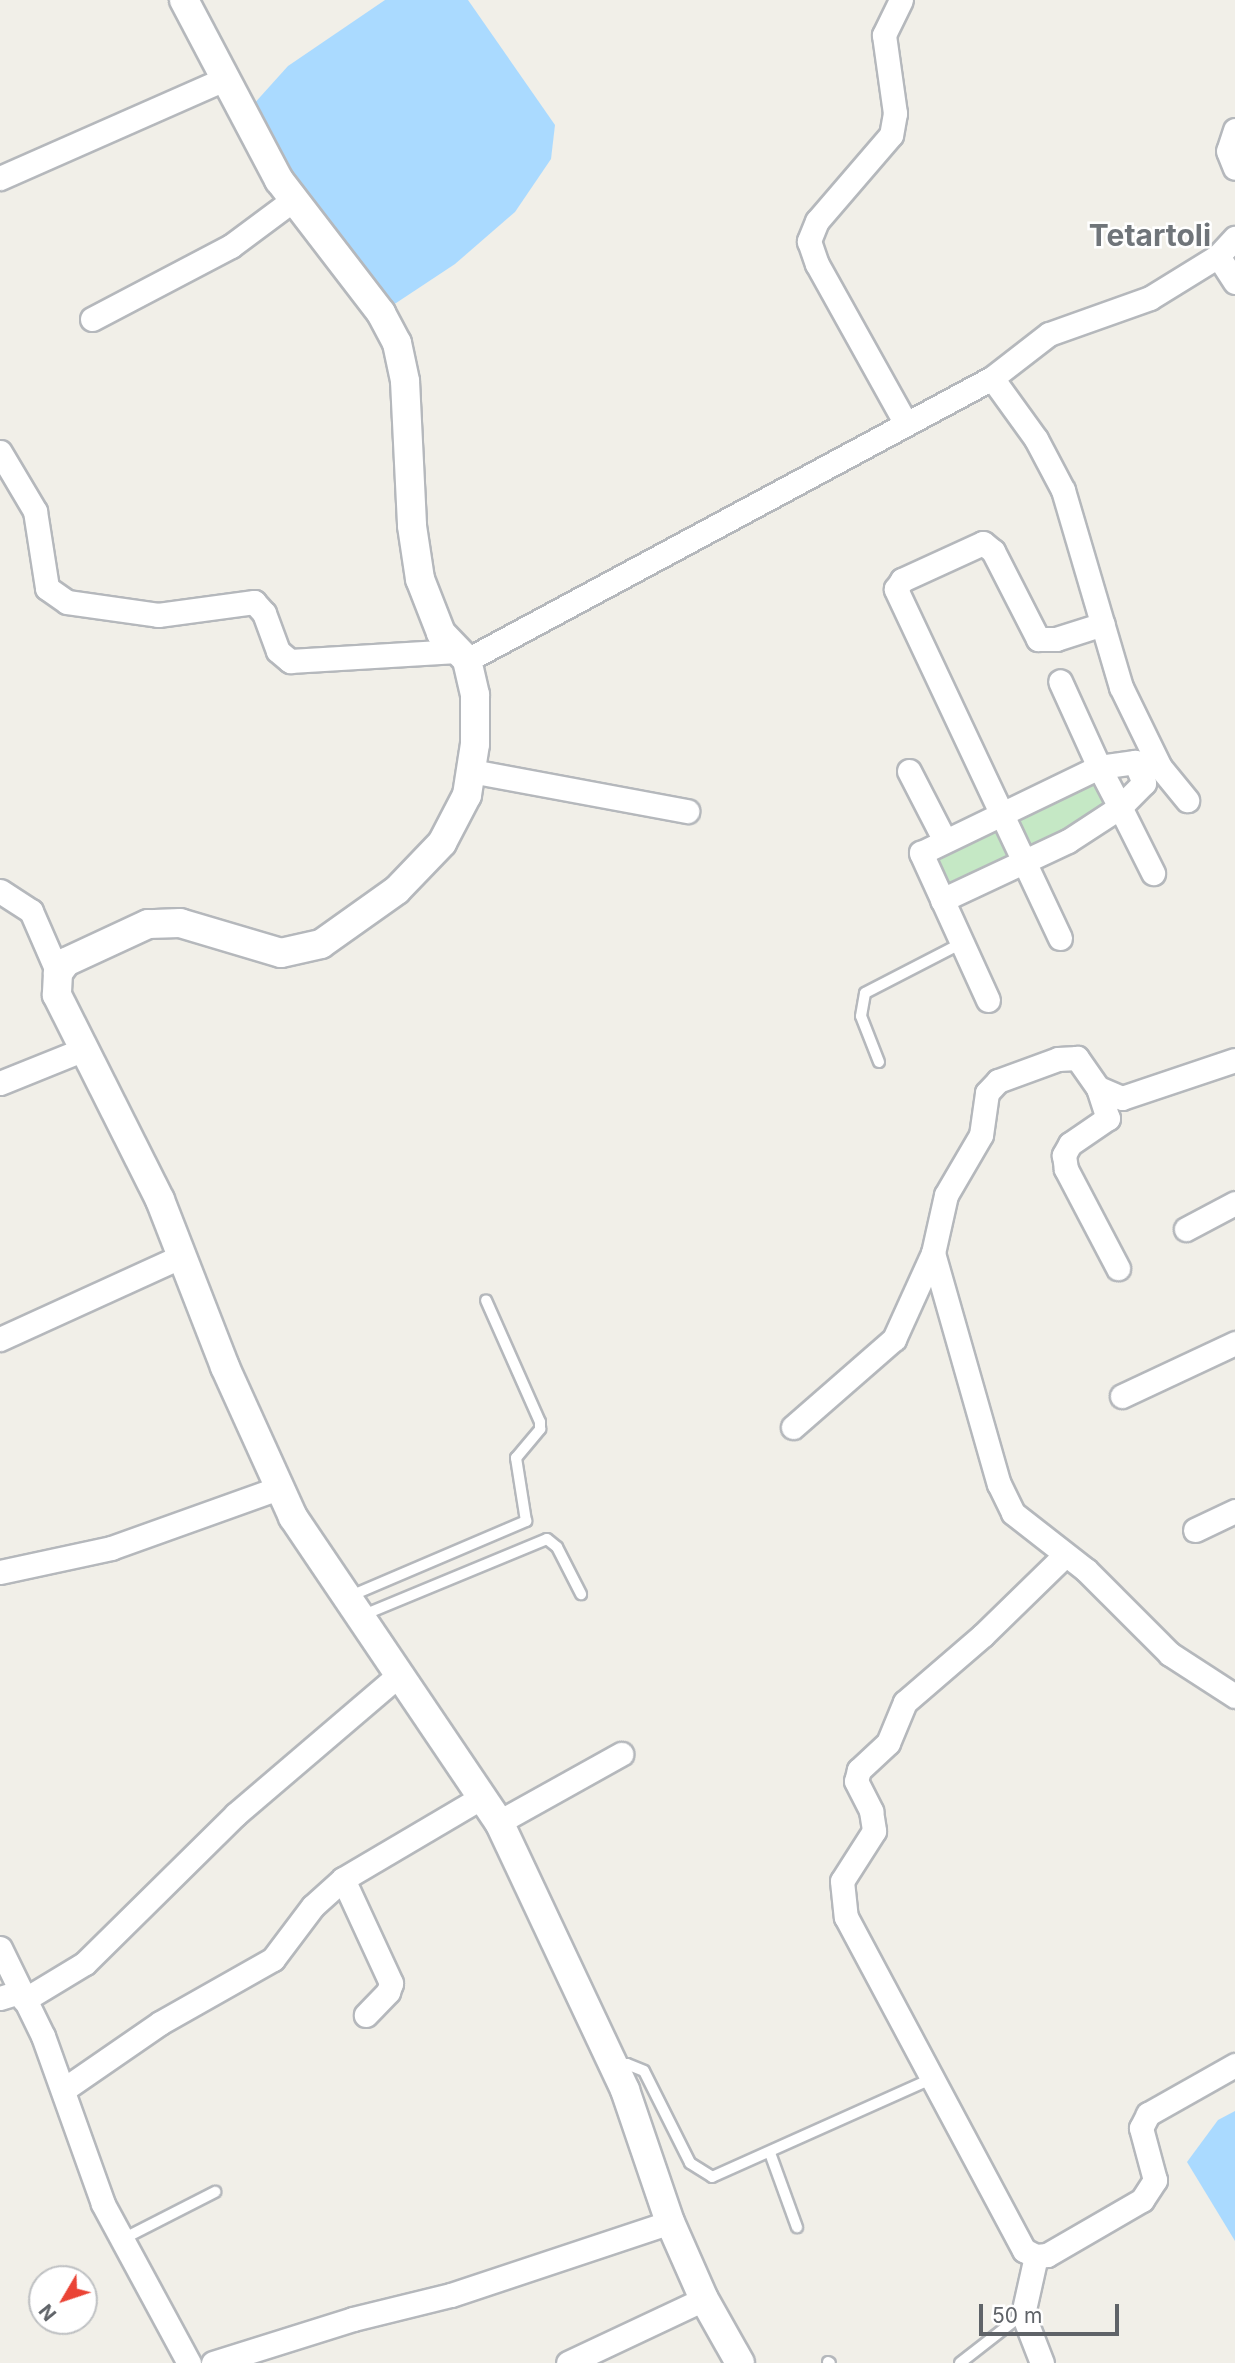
<!DOCTYPE html>
<style>
body{margin:0}
#map{position:relative;width:1235px;height:2363px;overflow:hidden;background:#f1efe8;font-family:Inter,sans-serif}
div>[style]{position:absolute}
[style*='--x']{left:calc(var(--x)*1px);top:calc(var(--y)*1px);width:calc(var(--w)*1px);rotate:calc(var(--a)*1deg)}
.green>*{inset:0;background:#c5e8c5;transform-origin:0 0}
.water>*{inset:0;background:#aadaff}
.roads{filter:drop-shadow(2px 0 #b5b8bc) drop-shadow(-2px 0 #b5b8bc) drop-shadow(0 2px #b5b8bc) drop-shadow(0 -2px #b5b8bc)}
.service>*{height:10px;margin:-5px;padding:0 5px;transform-origin:5px;border-radius:5px;background:#fff}
.minor>*{height:23px;margin:-11.5px;padding:0 11.5px;transform-origin:11.5px;border-radius:11.5px;background:#fff}
.tertiary>*{height:28px;margin:-14px;padding:0 14px;transform-origin:14px;border-radius:14px;background:#fff}
span{translate:-50% -50%;white-space:nowrap;text-align:center;line-height:1.15;-webkit-text-stroke:5px #fff;paint-order:stroke}
.district-label{font-size:30px;color:#70757a;font-weight:700}
.north{position:absolute;left:28px;top:2265px;width:70px;height:70px;box-sizing:border-box;background:#fff;border:2px solid #bfc1c3;border-radius:50%;rotate:231deg;font-size:19px;font-weight:700;line-height:28px;text-align:center;color:#5f6368}
.north::after{content:'';display:block;margin:auto;width:24px;height:32px;background:#ea4335;clip-path:polygon(50% 0,100% 100%,50% 72%,0 100%)}
.scale{position:absolute;left:979px;top:2304px;width:140px;height:32px;box-sizing:border-box;border:4px solid #5f6368;border-top:0;padding-left:9px;font-size:21px;line-height:24px;white-space:nowrap;color:#5f6368;-webkit-text-stroke:5px #fff;paint-order:stroke}
</style>
<div id="map">
<div class="green">
<div style="clip-path:polygon(1092px 777px,1107px 803px,1071px 830px,1028px 851px,1013px 817px)"></div>
<div style="left:997px;top:829px;width:30px;height:66px;rotate:67deg"></div>
</div>
<div class="water">
<div style="clip-path:polygon(385px 0,468px 0,555px 125px,551px 159px,515px 212px,455px 264px,381px 313px,251px 107px,288px 66px)"></div>
<div style="clip-path:polygon(1235px 2111px,1235px 2241px,1187px 2162px,1218px 2120px)"></div>
</div>
<div class="roads">
<div class="service">
<div style="--x:879;--y:1062;--w:49;--a:-111.4"></div>
<div style="--x:861;--y:1016;--w:23;--a:-80"></div>
<div style="--x:865;--y:993;--w:109;--a:-27.3"></div>
<div style="--x:348;--y:1597;--w:194;--a:-23.1"></div>
<div style="--x:526;--y:1521;--w:64;--a:-99"></div>
<div style="--x:516;--y:1458;--w:38;--a:-50"></div>
<div style="--x:540;--y:1429;--w:7;--a:-90"></div>
<div style="--x:540;--y:1422;--w:133;--a:-113.9"></div>
<div style="--x:361;--y:1616;--w:201;--a:-22.5"></div>
<div style="--x:547;--y:1539;--w:13;--a:39"></div>
<div style="--x:557;--y:1547;--w:53;--a:62.9"></div>
<div style="--x:616;--y:2065;--w:11;--a:-5"></div>
<div style="--x:627;--y:2064;--w:18;--a:22"></div>
<div style="--x:644;--y:2071;--w:103;--a:63.4"></div>
<div style="--x:690;--y:2163;--w:26;--a:32"></div>
<div style="--x:712;--y:2177;--w:242;--a:-24.1"></div>
<div style="--x:770;--y:2153;--w:79;--a:70"></div>
<div style="--x:121;--y:2240;--w:106;--a:-27.1"></div>
<div style="--x:828;--y:2362;--w:2;--a:27"></div>
<div style="--x:960;--y:2363;--w:80;--a:-37.9"></div>
</div>
<div class="minor">
<div style="--x:901;--y:0;--w:39;--a:116"></div>
<div style="--x:884;--y:35;--w:79;--a:82"></div>
<div style="--x:895;--y:113;--w:22;--a:100"></div>
<div style="--x:891;--y:135;--w:113;--a:130.7"></div>
<div style="--x:817;--y:221;--w:22;--a:112"></div>
<div style="--x:809;--y:241;--w:24;--a:71"></div>
<div style="--x:817;--y:264;--w:183;--a:60.9"></div>
<div style="--x:1235;--y:130;--w:22;--a:108"></div>
<div style="--x:1228;--y:151;--w:18;--a:68"></div>
<div style="--x:0;--y:178;--w:245;--a:-23.8"></div>
<div style="--x:1218;--y:256;--w:31;--a:57"></div>
<div style="--x:92;--y:319;--w:157;--a:-27.7"></div>
<div style="--x:231;--y:246;--w:77;--a:-36.6"></div>
<div style="--x:992;--y:378;--w:75;--a:54.2"></div>
<div style="--x:1036;--y:439;--w:58;--a:62.1"></div>
<div style="--x:1063;--y:490;--w:205;--a:73.6"></div>
<div style="--x:1121;--y:687;--w:89;--a:64"></div>
<div style="--x:1160;--y:767;--w:43;--a:50.7"></div>
<div style="--x:0;--y:452;--w:69;--a:59.3"></div>
<div style="--x:35;--y:511;--w:78;--a:81.1"></div>
<div style="--x:47;--y:588;--w:24;--a:35"></div>
<div style="--x:67;--y:602;--w:92;--a:8.1"></div>
<div style="--x:158;--y:615;--w:97;--a:-7.7"></div>
<div style="--x:254;--y:602;--w:15;--a:48"></div>
<div style="--x:264;--y:613;--w:40;--a:69.8"></div>
<div style="--x:278;--y:651;--w:16;--a:40"></div>
<div style="--x:290;--y:661;--w:167;--a:-3.4"></div>
<div style="--x:467;--y:660;--w:596;--a:-28.24"></div>
<div style="--x:992;--y:378;--w:72;--a:-37.7"></div>
<div style="--x:1049;--y:334;--w:107;--a:-19.6"></div>
<div style="--x:1150;--y:298;--w:80;--a:-31.7"></div>
<div style="--x:1218;--y:256;--w:25;--a:-47"></div>
<div style="--x:471;--y:771;--w:220;--a:10.5"></div>
<div style="--x:909;--y:771;--w:76;--a:62.8"></div>
<div style="--x:0;--y:891;--w:37;--a:33"></div>
<div style="--x:31;--y:911;--w:68;--a:66.5"></div>
<div style="--x:942;--y:900;--w:139;--a:-25.1"></div>
<div style="--x:1068;--y:841;--w:62;--a:-33.2"></div>
<div style="--x:1120;--y:807;--w:34;--a:-45"></div>
<div style="--x:1144;--y:783;--w:23;--a:-113"></div>
<div style="--x:1135;--y:762;--w:36;--a:172"></div>
<div style="--x:1099;--y:767;--w:45;--a:62.3"></div>
<div style="--x:1120;--y:807;--w:74;--a:63.4"></div>
<div style="--x:1060;--y:938;--w:386;--a:-115.2"></div>
<div style="--x:896;--y:589;--w:11;--a:-56"></div>
<div style="--x:902;--y:580;--w:89;--a:-24.6"></div>
<div style="--x:983;--y:543;--w:13;--a:39"></div>
<div style="--x:993;--y:551;--w:99;--a:62.9"></div>
<div style="--x:1038;--y:639;--w:18;--a:0"></div>
<div style="--x:1056;--y:639;--w:49;--a:-17.7"></div>
<div style="--x:988;--y:1000;--w:162;--a:-114.5"></div>
<div style="--x:921;--y:853;--w:198;--a:-25.8"></div>
<div style="--x:1099;--y:767;--w:94;--a:-114.4"></div>
<div style="--x:1235;--y:1060;--w:119;--a:161.4"></div>
<div style="--x:1122;--y:1098;--w:26;--a:-157"></div>
<div style="--x:1098;--y:1088;--w:37;--a:-125"></div>
<div style="--x:1077;--y:1058;--w:19;--a:177"></div>
<div style="--x:1058;--y:1059;--w:64;--a:159.9"></div>
<div style="--x:998;--y:1081;--w:16;--a:133"></div>
<div style="--x:987;--y:1093;--w:42;--a:98.1"></div>
<div style="--x:981;--y:1135;--w:69;--a:120.3"></div>
<div style="--x:946;--y:1195;--w:59;--a:102.6"></div>
<div style="--x:933;--y:1253;--w:240;--a:74.1"></div>
<div style="--x:999;--y:1484;--w:32;--a:64"></div>
<div style="--x:1013;--y:1513;--w:93;--a:38"></div>
<div style="--x:1086;--y:1570;--w:119;--a:45"></div>
<div style="--x:1170;--y:1654;--w:77;--a:32.9"></div>
<div style="--x:0;--y:1083;--w:88;--a:-21.9"></div>
<div style="--x:1098;--y:1088;--w:32;--a:72"></div>
<div style="--x:1108;--y:1118;--w:46;--a:145.6"></div>
<div style="--x:1070;--y:1144;--w:13;--a:119"></div>
<div style="--x:1064;--y:1155;--w:14;--a:82"></div>
<div style="--x:1066;--y:1169;--w:112;--a:62.3"></div>
<div style="--x:1186;--y:1229;--w:55;--a:-28"></div>
<div style="--x:0;--y:1339;--w:200;--a:-24.5"></div>
<div style="--x:1122;--y:1396;--w:125;--a:-25.1"></div>
<div style="--x:793;--y:1427;--w:134;--a:-41.1"></div>
<div style="--x:894;--y:1339;--w:94;--a:-65.6"></div>
<div style="--x:1195;--y:1530;--w:44;--a:-25.4"></div>
<div style="--x:1065;--y:1555;--w:115;--a:135.7"></div>
<div style="--x:983;--y:1635;--w:103;--a:139.3"></div>
<div style="--x:905;--y:1702;--w:44;--a:112.5"></div>
<div style="--x:888;--y:1743;--w:40;--a:137"></div>
<div style="--x:859;--y:1770;--w:11;--a:105"></div>
<div style="--x:856;--y:1781;--w:34;--a:63"></div>
<div style="--x:871;--y:1811;--w:20;--a:81"></div>
<div style="--x:874;--y:1831;--w:59;--a:122.6"></div>
<div style="--x:842;--y:1881;--w:36;--a:84"></div>
<div style="--x:846;--y:1917;--w:378;--a:61.9"></div>
<div style="--x:1024;--y:2250;--w:13;--a:27"></div>
<div style="--x:1036;--y:2256;--w:11;--a:-5"></div>
<div style="--x:1047;--y:2255;--w:110;--a:-30.1"></div>
<div style="--x:1142;--y:2200;--w:24;--a:-57"></div>
<div style="--x:1155;--y:2180;--w:54;--a:-105.1"></div>
<div style="--x:1141;--y:2128;--w:16;--a:-63"></div>
<div style="--x:1148;--y:2114;--w:100;--a:-29.4"></div>
<div style="--x:0;--y:1572;--w:114;--a:-12.2"></div>
<div style="--x:111;--y:1548;--w:178;--a:-19.7"></div>
<div style="--x:499;--y:1822;--w:140;--a:-29.1"></div>
<div style="--x:343;--y:1879;--w:115;--a:65.2"></div>
<div style="--x:391;--y:1983;--w:9;--a:108"></div>
<div style="--x:388;--y:1992;--w:32;--a:134"></div>
<div style="--x:0;--y:1948;--w:98;--a:64"></div>
<div style="--x:43;--y:2036;--w:178;--a:70.3"></div>
<div style="--x:103;--y:2204;--w:181;--a:61.6"></div>
<div style="--x:0;--y:1998;--w:21;--a:-17"></div>
<div style="--x:24;--y:2000;--w:71;--a:-31.2"></div>
<div style="--x:85;--y:1963;--w:212;--a:-44.6"></div>
<div style="--x:236;--y:1814;--w:216;--a:-40.5"></div>
<div style="--x:63;--y:2090;--w:118;--a:-34.6"></div>
<div style="--x:160;--y:2023;--w:130;--a:-29.5"></div>
<div style="--x:273;--y:1959;--w:66;--a:-53"></div>
<div style="--x:313;--y:1906;--w:40;--a:-42"></div>
<div style="--x:343;--y:1879;--w:161;--a:-30.5"></div>
<div style="--x:1036;--y:2256;--w:59;--a:102.6"></div>
<div style="--x:1023;--y:2314;--w:53;--a:68.8"></div>
<div style="--x:213;--y:2363;--w:147;--a:-17.4"></div>
<div style="--x:353;--y:2319;--w:101;--a:-13.8"></div>
<div style="--x:451;--y:2295;--w:231;--a:-18.4"></div>
<div style="--x:568;--y:2363;--w:150;--a:-25.2"></div>
</div>
<div class="tertiary">
<div style="--x:184;--y:0;--w:204;--a:62.2"></div>
<div style="--x:279;--y:180;--w:168;--a:52.5"></div>
<div style="--x:381;--y:313;--w:34;--a:62"></div>
<div style="--x:397;--y:343;--w:39;--a:78"></div>
<div style="--x:405;--y:381;--w:145;--a:87.2"></div>
<div style="--x:412;--y:526;--w:54;--a:81.4"></div>
<div style="--x:420;--y:579;--w:58;--a:68.7"></div>
<div style="--x:441;--y:633;--w:37;--a:46"></div>
<div style="--x:467;--y:660;--w:36;--a:77"></div>
<div style="--x:475;--y:695;--w:49;--a:90"></div>
<div style="--x:475;--y:744;--w:52;--a:98.9"></div>
<div style="--x:467;--y:795;--w:54;--a:117.5"></div>
<div style="--x:442;--y:843;--w:65;--a:133.8"></div>
<div style="--x:397;--y:890;--w:93;--a:144.6"></div>
<div style="--x:321;--y:944;--w:41;--a:167.3"></div>
<div style="--x:281;--y:953;--w:105;--a:-163.5"></div>
<div style="--x:180;--y:923;--w:32;--a:178"></div>
<div style="--x:148;--y:924;--w:90;--a:155.1"></div>
<div style="--x:66;--y:962;--w:14;--a:126"></div>
<div style="--x:58;--y:973;--w:22;--a:93"></div>
<div style="--x:57;--y:995;--w:229;--a:63.3"></div>
<div style="--x:160;--y:1200;--w:179;--a:68.7"></div>
<div style="--x:225;--y:1367;--w:165;--a:65.6"></div>
<div style="--x:293;--y:1517;--w:368;--a:56"></div>
<div style="--x:499;--y:1822;--w:296;--a:64.8"></div>
<div style="--x:625;--y:2090;--w:139;--a:71.2"></div>
<div style="--x:670;--y:2222;--w:84;--a:66.2"></div>
<div style="--x:704;--y:2299;--w:73;--a:60.6"></div>
</div>
</div>
<div class="district-label">
<span style="left:1150px;top:235px">Tetartoli</span>
</div>
<div class="north">N</div>
<div class="scale">50 m</div>
</div>
